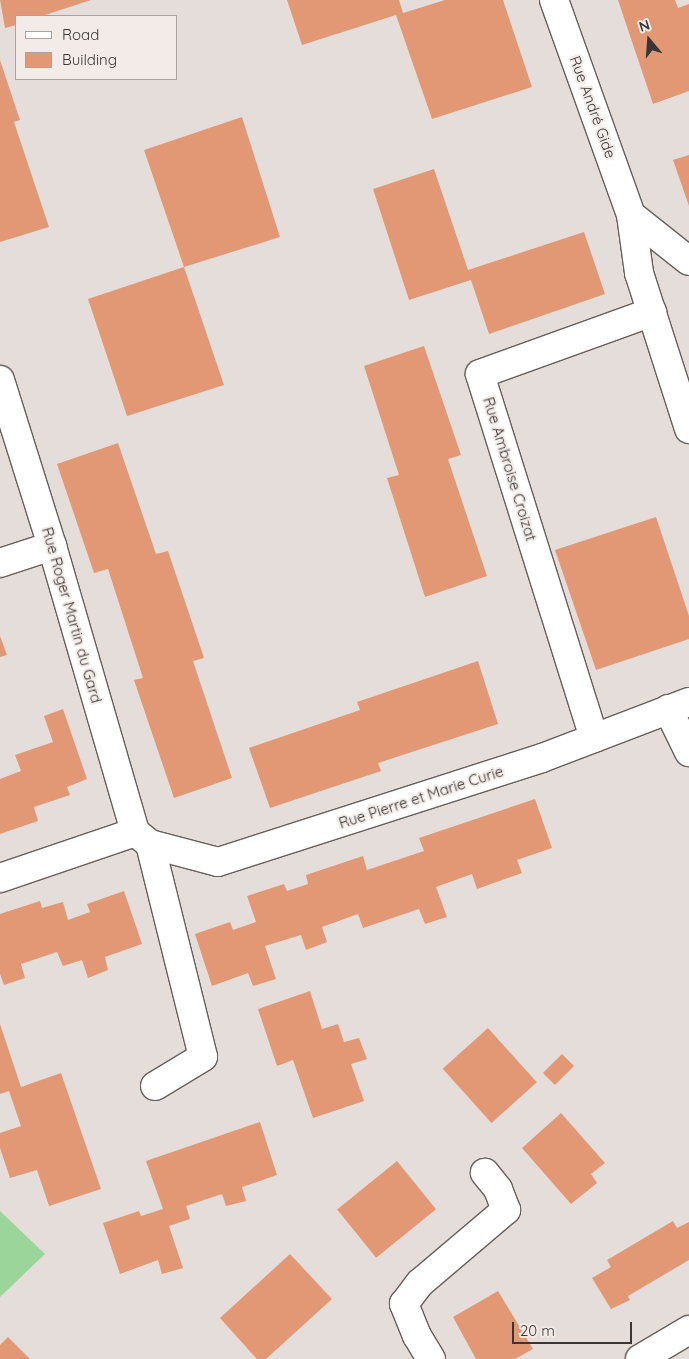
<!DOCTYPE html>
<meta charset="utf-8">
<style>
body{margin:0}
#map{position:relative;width:689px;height:1359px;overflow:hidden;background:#e5ddda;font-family:Quicksand,sans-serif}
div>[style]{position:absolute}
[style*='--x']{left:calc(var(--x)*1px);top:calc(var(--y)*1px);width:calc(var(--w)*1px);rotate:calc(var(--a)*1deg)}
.green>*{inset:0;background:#9bd599}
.building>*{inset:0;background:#e39875;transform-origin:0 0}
.roads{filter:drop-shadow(1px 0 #665f5c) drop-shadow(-1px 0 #665f5c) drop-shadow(0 1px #665f5c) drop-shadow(0 -1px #665f5c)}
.minor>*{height:28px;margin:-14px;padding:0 14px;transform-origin:14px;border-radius:14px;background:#fff}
span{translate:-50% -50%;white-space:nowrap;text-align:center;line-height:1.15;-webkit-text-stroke:4px #f2ebe7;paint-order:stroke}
.street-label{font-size:15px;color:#393635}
.legend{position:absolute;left:15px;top:15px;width:162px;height:65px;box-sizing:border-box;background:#f2ebe7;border:1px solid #a8a3a0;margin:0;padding:6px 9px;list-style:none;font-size:15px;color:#393635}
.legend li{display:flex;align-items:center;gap:10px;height:25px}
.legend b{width:25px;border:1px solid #a8a3a0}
.north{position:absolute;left:624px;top:15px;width:50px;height:50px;-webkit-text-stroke:4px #f2ebe7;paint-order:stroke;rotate:342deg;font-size:14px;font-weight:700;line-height:20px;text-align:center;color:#393635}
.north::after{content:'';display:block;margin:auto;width:18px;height:22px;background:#393635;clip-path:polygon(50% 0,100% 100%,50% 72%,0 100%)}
.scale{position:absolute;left:512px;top:1322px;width:120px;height:22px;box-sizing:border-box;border:2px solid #393635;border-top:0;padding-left:6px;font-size:15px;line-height:18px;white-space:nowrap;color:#393635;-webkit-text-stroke:4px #f2ebe7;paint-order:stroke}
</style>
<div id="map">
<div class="green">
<div style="clip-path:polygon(0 1211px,45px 1254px,0 1297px)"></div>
</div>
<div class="building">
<div style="clip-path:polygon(0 0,91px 0,42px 16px,16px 16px,16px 25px,5px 28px)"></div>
<div style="clip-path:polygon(287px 0,399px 0,403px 13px,445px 0,503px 0,532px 87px,432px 119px,396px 15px,302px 45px)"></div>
<div style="clip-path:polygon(618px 0,675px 0,678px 8px,689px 4px,689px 91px,653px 104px)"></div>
<div style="clip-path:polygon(0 60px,20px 120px,14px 122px,49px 227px,0 242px)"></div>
<div style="clip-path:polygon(242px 117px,280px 237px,184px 267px,224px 385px,127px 416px,88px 299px,184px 267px,144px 150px)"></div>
<div style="clip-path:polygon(689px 155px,689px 206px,673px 160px)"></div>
<div style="clip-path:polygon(434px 169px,468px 270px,584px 232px,605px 294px,489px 334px,471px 280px,409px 300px,373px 189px)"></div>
<div style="clip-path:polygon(424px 346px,461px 455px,448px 459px,487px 576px,425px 597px,387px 478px,399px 475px,364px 366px)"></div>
<div style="clip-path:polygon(118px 443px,156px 554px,168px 551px,204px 658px,193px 661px,232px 778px,174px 798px,134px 680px,143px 678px,108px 569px,94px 573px,57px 464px)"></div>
<div style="clip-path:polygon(656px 517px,689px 616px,689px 639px,596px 670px,555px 550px)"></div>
<div style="clip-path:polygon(0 636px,7px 655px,0 657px)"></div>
<div style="clip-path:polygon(478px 661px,498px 724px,378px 763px,381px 771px,270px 808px,249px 748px,360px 710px,357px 702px)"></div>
<div style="clip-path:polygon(63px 709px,87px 779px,67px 787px,70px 795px,34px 807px,38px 821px,0 834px,0 779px,21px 771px,15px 755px,53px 742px,44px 716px)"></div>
<div style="clip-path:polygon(535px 799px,552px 848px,517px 860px,522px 873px,477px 889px,472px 874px,436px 887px,447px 917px,425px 924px,419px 909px,363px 928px,358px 914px,322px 927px,327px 942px,306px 950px,301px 935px,265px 946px,276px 979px,253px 986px,248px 973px,212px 986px,195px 934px,230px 922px,233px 930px,256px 922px,247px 896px,284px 884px,287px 891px,308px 884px,306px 875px,363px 856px,367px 870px,424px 851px,419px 838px)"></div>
<div style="clip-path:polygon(124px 891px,142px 944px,105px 957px,108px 970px,88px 978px,82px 960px,63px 966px,57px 952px,21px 964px,25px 978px,4px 985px,0 974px,0 914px,40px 901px,42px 908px,63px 902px,68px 920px,90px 912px,87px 904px)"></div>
<div style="clip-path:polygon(310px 991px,322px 1029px,338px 1024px,344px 1042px,359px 1038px,367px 1059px,351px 1064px,364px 1101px,313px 1118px,293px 1060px,277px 1066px,258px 1009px)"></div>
<div style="clip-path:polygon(0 1024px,21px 1087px,61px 1073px,101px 1189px,49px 1206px,37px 1170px,10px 1178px,0 1148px,0 1133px,21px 1126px,9px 1091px,0 1094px)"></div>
<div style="left:488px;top:1028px;width:73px;height:61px;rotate:48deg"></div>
<div style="left:562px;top:1054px;width:17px;height:27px;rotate:45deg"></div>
<div style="clip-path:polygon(561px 1113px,605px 1163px,591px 1174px,597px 1183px,571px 1204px,522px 1148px)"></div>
<div style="clip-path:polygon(260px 1122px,277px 1175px,242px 1187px,246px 1201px,226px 1206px,222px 1194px,186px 1206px,190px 1219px,169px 1226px,183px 1268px,162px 1274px,158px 1260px,120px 1274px,103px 1223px,139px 1211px,141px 1216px,163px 1209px,146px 1161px)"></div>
<div style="left:397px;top:1161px;width:62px;height:77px;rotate:51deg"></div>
<div style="clip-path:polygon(673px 1221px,677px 1228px,689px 1222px,689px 1260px,628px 1296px,630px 1300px,611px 1309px,592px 1278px,611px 1267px,607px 1260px)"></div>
<div style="clip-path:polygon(290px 1254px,332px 1299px,266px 1359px,257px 1359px,220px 1318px)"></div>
<div style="clip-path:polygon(498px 1291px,533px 1349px,515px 1359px,476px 1359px,453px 1317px)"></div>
<div style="clip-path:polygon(8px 1337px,30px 1359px,0 1359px,0 1345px)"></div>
</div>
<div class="roads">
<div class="minor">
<div style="--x:554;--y:0;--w:228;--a:70.3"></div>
<div style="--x:631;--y:215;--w:59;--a:82.1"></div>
<div style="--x:639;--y:273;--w:164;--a:72.2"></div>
<div style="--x:631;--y:215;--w:74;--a:38.4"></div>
<div style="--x:0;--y:380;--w:174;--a:72.6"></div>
<div style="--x:52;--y:546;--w:298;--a:73.8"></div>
<div style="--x:135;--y:832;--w:19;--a:39"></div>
<div style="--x:150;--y:844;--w:70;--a:14.8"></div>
<div style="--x:218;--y:862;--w:340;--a:-17.8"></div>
<div style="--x:542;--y:758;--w:157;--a:-20.9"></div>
<div style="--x:0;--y:563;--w:55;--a:-18.1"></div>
<div style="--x:668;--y:709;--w:48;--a:64"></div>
<div style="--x:594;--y:738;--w:381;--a:-107.4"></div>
<div style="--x:480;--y:374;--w:183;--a:-19.8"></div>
<div style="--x:150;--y:844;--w:219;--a:76"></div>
<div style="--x:203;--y:1057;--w:56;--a:148.9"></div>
<div style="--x:0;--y:878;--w:143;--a:-18.8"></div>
<div style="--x:431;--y:1359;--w:27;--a:-121"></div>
<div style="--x:417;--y:1336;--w:35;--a:-112"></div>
<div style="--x:404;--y:1304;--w:26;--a:-53"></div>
<div style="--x:420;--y:1283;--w:113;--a:-40.3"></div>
<div style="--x:506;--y:1210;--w:22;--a:-111"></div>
<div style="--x:498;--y:1189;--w:21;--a:-129"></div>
<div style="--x:640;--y:1359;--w:57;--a:-30.6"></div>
</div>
</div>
<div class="street-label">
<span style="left:593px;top:107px;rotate:70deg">Rue André Gide</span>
<span style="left:510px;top:469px;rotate:73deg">Rue Ambroise Croizat</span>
<span style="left:72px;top:615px;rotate:74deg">Rue Roger Martin du Gard</span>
<span style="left:421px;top:797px;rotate:-18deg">Rue Pierre et Marie Curie</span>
</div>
<ul class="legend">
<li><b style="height:6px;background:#fff"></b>Road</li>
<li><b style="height:14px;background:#e39875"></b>Building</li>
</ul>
<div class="north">N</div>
<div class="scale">20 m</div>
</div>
